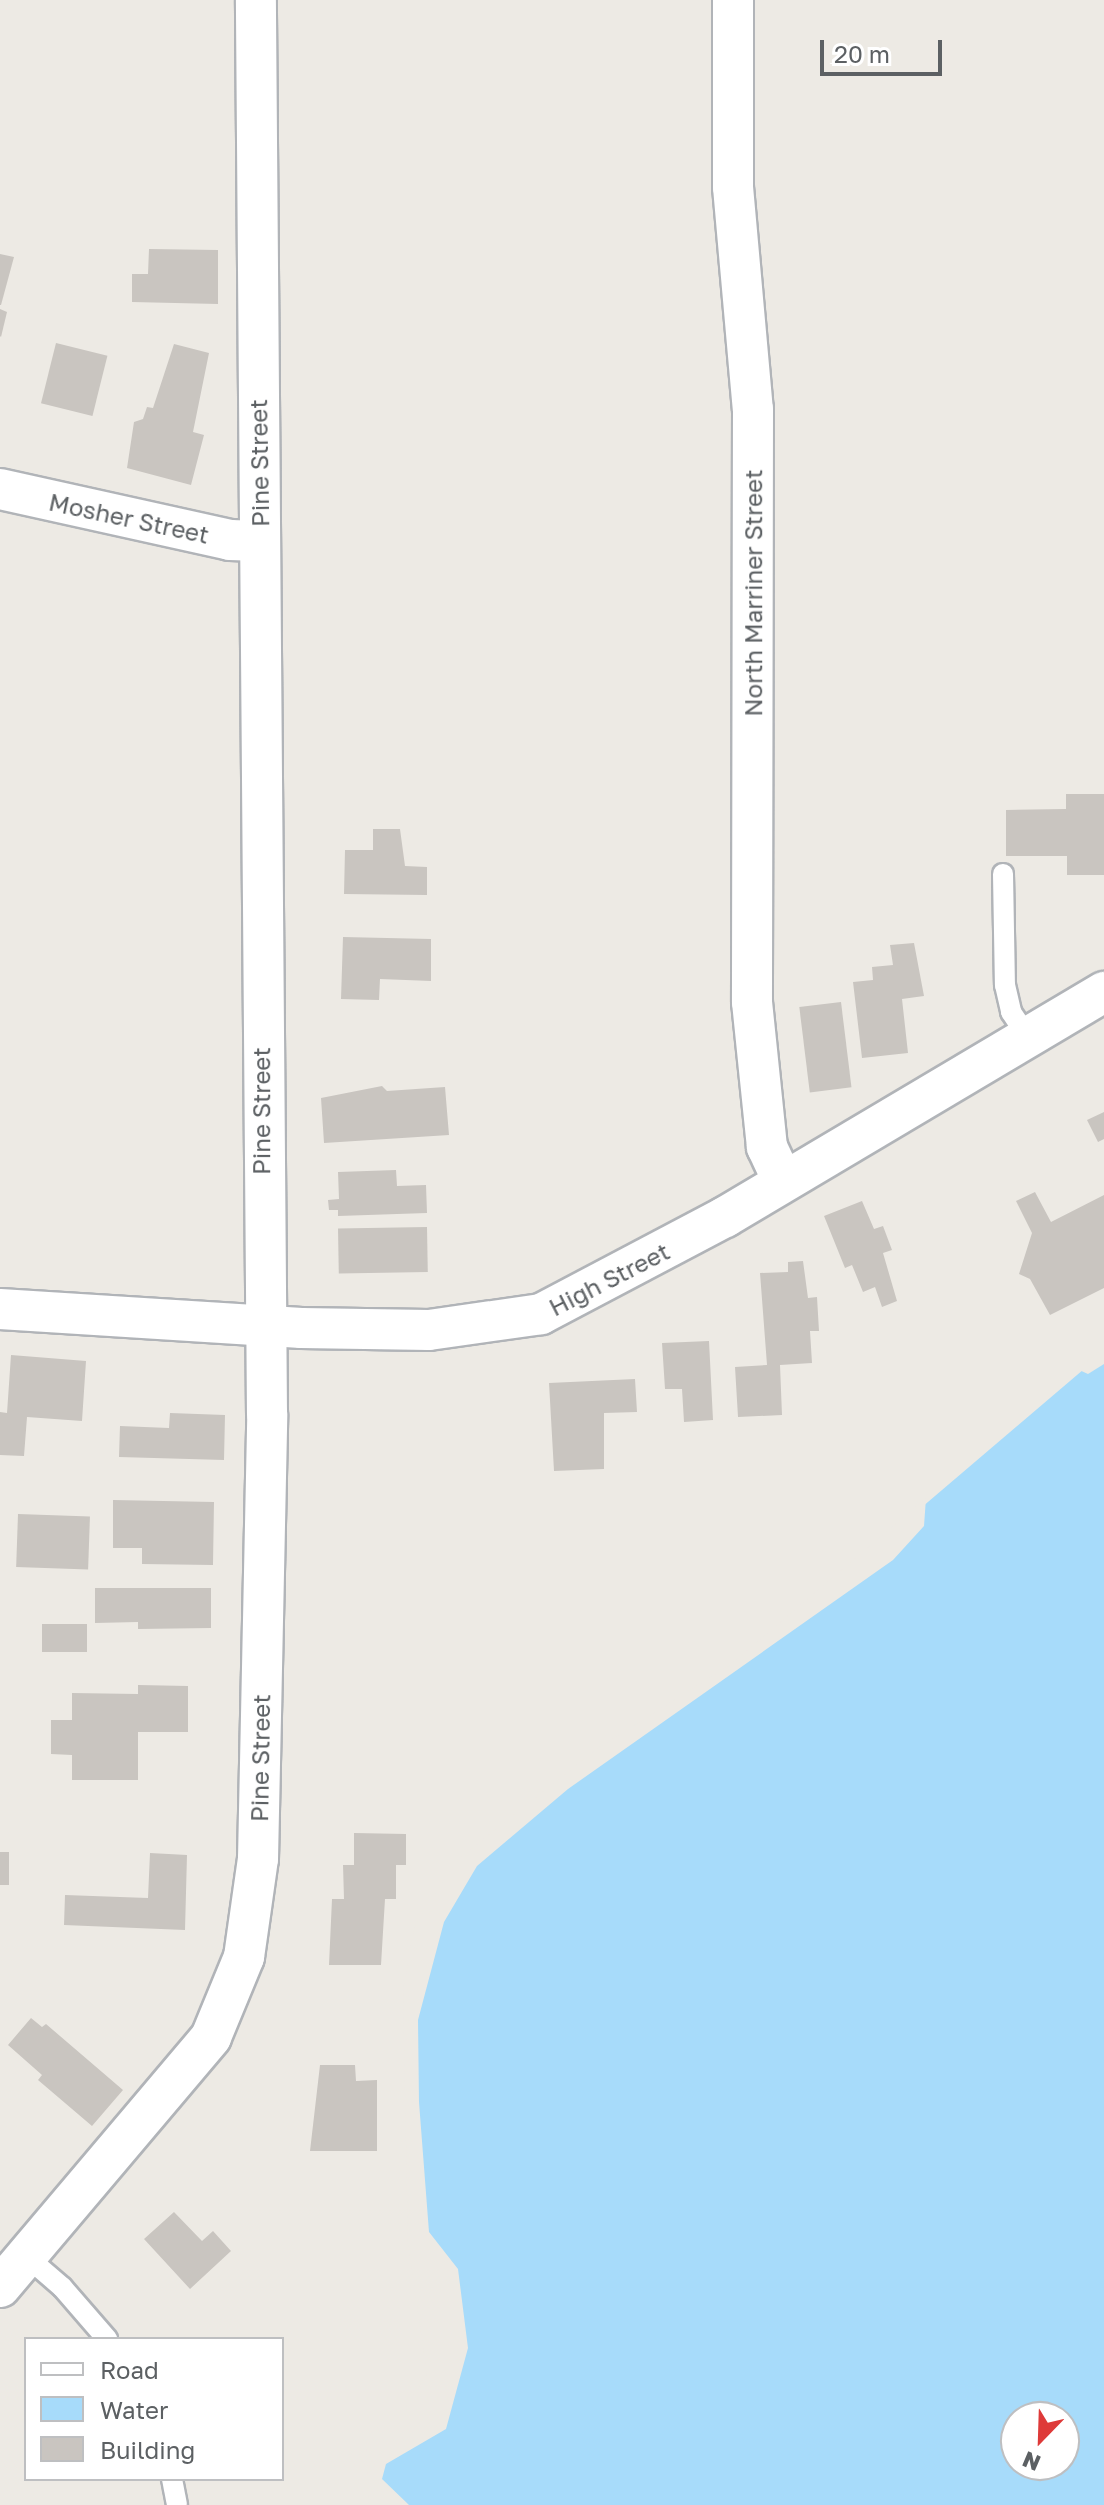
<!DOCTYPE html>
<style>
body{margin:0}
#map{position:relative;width:1104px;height:2505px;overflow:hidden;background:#edeae4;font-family:"Golos Text",sans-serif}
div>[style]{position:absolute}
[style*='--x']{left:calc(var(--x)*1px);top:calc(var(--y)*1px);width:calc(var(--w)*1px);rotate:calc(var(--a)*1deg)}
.water>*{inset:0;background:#a7dbfa}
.pier>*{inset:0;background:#edeae4}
.building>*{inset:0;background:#c9c5c0;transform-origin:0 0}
.roads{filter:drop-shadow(2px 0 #b1b4b8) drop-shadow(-2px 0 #b1b4b8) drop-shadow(0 2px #b1b4b8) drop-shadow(0 -2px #b1b4b8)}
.service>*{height:20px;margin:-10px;padding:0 10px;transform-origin:10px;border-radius:10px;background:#fff}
.minor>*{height:40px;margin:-20px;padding:0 20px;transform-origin:20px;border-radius:20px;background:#fff}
span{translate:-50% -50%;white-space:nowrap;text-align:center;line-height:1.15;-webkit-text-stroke:7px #fff;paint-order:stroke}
.street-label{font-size:24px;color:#5c6063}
.legend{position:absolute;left:24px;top:2337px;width:260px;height:144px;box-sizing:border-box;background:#fff;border:2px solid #bebfc1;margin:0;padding:10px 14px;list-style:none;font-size:24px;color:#5c6063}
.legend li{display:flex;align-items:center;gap:16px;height:40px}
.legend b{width:40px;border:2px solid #bebfc1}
.north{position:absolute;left:1000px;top:2401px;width:80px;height:80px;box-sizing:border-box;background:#fff;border:2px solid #bebfc1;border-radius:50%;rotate:203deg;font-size:22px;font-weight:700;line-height:32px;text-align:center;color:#5c6063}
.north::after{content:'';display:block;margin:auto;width:28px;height:36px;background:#de3a39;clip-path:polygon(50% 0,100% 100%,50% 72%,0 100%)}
.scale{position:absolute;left:820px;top:40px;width:122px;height:36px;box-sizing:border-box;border:4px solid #5c6063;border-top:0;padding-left:10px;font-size:24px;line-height:28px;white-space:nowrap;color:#5c6063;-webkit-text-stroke:6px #fff;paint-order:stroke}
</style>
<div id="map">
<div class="water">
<div style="clip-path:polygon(evenodd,1104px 1352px,1104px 2505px,374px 2505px,370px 2438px,409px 2409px,431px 2375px,407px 1991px,458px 1864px,732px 1669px,1104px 1352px,1016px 2417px,1064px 2417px,1064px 2465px,1016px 2465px,1016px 2417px)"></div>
</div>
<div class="pier">
<div style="clip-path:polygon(1104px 1348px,1104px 1364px,1088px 1374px,1077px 1369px)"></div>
<div style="clip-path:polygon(926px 1498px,924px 1526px,893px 1560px,568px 1789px,477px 1866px,444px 1922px,418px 2020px,419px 2102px,429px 2232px,458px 2269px,468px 2348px,446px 2429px,386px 2464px,382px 2479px,409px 2505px,369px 2505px,366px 2436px,406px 2407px,427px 2374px,408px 2244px,403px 1991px,414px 1928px,456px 1861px,598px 1748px,730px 1665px)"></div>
</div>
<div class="building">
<div style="clip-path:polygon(149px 249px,218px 250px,218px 304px,132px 302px,132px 274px,148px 274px)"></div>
<div style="clip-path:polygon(0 254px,14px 257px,1px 305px,0 305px)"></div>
<div style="clip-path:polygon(0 309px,7px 312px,1px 337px,0 336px)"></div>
<div style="left:56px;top:343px;width:53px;height:62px;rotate:14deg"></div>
<div style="clip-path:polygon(174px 344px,209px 353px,193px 432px,204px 435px,191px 485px,127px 468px,134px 422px,143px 419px,147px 407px,153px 408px)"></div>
<div style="clip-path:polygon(1066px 794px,1104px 794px,1104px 875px,1067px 875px,1067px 856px,1006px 856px,1006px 810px,1066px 809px)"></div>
<div style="clip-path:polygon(373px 829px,400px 829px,405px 866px,427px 867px,427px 895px,344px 894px,345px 850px,373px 850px)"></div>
<div style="clip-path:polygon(343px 937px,431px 939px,431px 981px,380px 979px,379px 1000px,341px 999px)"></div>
<div style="clip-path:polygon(914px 943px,924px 996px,902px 999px,908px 1053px,862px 1058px,853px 982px,873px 980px,872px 967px,893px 965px,890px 945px)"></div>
<div style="left:841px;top:1002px;width:86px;height:42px;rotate:83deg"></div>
<div style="clip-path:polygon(382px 1086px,387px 1091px,445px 1087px,449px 1135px,324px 1143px,321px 1098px)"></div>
<div style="clip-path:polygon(1104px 1112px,1104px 1139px,1098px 1142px,1087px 1120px)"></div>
<div style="clip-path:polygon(396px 1170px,397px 1186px,426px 1185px,427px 1213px,338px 1216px,338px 1210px,329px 1210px,328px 1200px,339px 1199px,338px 1172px)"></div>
<div style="clip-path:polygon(1035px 1192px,1051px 1222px,1104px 1195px,1104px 1288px,1050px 1315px,1030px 1279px,1019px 1274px,1032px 1233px,1016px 1201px)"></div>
<div style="clip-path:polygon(862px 1201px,874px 1229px,883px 1226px,892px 1250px,883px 1253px,897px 1301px,882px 1307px,875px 1287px,863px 1292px,852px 1265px,845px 1268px,824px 1216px)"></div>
<div style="left:427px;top:1227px;width:45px;height:89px;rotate:89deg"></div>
<div style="clip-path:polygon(803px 1261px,808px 1298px,817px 1297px,819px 1331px,810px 1331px,812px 1363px,780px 1365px,782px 1415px,738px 1417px,735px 1367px,767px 1365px,760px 1273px,788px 1272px,788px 1262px)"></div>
<div style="clip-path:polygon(709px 1341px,713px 1420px,684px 1422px,682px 1389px,665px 1389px,662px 1343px)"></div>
<div style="clip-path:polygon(11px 1355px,86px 1361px,82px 1421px,27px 1417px,24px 1456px,0 1455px,0 1412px,7px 1413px)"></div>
<div style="clip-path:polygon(635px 1379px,637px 1412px,604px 1413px,604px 1469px,554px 1471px,549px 1383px)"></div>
<div style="clip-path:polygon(170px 1413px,225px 1415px,224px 1460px,119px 1457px,120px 1426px,169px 1428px)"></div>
<div style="clip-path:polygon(113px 1500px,214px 1502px,213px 1565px,142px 1564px,142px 1548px,113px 1548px)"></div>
<div style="left:18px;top:1514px;width:72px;height:53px;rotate:2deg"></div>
<div style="clip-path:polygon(95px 1588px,211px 1588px,211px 1628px,138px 1629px,138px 1622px,95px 1623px)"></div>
<div style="left:42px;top:1624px;width:45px;height:28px"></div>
<div style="clip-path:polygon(138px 1685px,188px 1686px,188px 1732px,138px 1732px,138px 1780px,72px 1780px,72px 1755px,51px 1754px,51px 1720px,72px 1720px,72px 1693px,138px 1694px)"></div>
<div style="clip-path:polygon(354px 1833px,406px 1834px,406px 1865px,396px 1865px,396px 1899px,385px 1899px,381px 1965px,329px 1965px,332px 1899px,344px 1899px,343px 1865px,354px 1865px)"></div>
<div style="left:0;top:1852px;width:9px;height:33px"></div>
<div style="clip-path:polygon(150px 1853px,187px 1855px,185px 1930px,64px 1925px,65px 1895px,148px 1898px)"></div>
<div style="clip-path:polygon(31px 2018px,42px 2027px,46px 2024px,123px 2090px,92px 2126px,38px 2080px,42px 2075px,8px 2045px)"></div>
<div style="clip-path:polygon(320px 2065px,355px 2065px,356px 2081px,377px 2080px,377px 2151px,310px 2151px)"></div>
<div style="clip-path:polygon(174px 2212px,202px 2241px,213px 2231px,231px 2251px,190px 2289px,144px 2239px)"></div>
</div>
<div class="roads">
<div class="service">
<div style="--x:1003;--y:874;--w:111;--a:89"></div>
<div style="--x:1005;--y:985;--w:28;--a:77"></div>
<div style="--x:1011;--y:1012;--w:29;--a:56"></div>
<div style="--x:26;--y:2256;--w:48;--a:40.7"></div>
<div style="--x:62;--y:2287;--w:69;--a:49.1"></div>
<div style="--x:172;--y:2479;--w:26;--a:79"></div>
</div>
<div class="minor">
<div style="--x:733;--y:0;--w:187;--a:90"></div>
<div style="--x:733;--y:187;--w:223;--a:84.9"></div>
<div style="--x:753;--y:409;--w:593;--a:90.1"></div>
<div style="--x:752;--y:1002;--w:146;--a:84.1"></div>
<div style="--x:767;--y:1147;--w:38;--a:65"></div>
<div style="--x:0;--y:489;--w:236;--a:12.5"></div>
<div style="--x:230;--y:540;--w:30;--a:2"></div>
<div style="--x:0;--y:1309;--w:302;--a:3.6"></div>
<div style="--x:301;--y:1328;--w:128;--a:0.9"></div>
<div style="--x:429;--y:1330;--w:113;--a:-8.1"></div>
<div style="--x:541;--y:1314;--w:208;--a:-27.8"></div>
<div style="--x:725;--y:1217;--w:441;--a:-30.7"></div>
<div style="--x:0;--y:2287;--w:327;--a:-49.8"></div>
<div style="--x:211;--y:2037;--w:87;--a:-67.6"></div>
<div style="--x:244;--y:1957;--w:99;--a:-81.9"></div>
<div style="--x:258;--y:1859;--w:445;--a:-88.8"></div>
<div style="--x:267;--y:1414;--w:1414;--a:-90.45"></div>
</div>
</div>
<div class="street-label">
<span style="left:259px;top:463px;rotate:-91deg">Pine Street</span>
<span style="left:129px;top:518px;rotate:12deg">Mosher Street</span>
<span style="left:753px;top:593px;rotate:-90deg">North Marriner Street</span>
<span style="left:261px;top:1111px;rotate:-90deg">Pine Street</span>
<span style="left:609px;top:1279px;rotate:-27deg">High Street</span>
<span style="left:260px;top:1758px;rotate:-89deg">Pine Street</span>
</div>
<ul class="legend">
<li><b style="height:10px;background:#fff"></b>Road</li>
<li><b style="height:22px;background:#a7dbfa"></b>Water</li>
<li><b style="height:22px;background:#c9c5c0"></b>Building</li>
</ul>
<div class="north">N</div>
<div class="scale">20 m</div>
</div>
